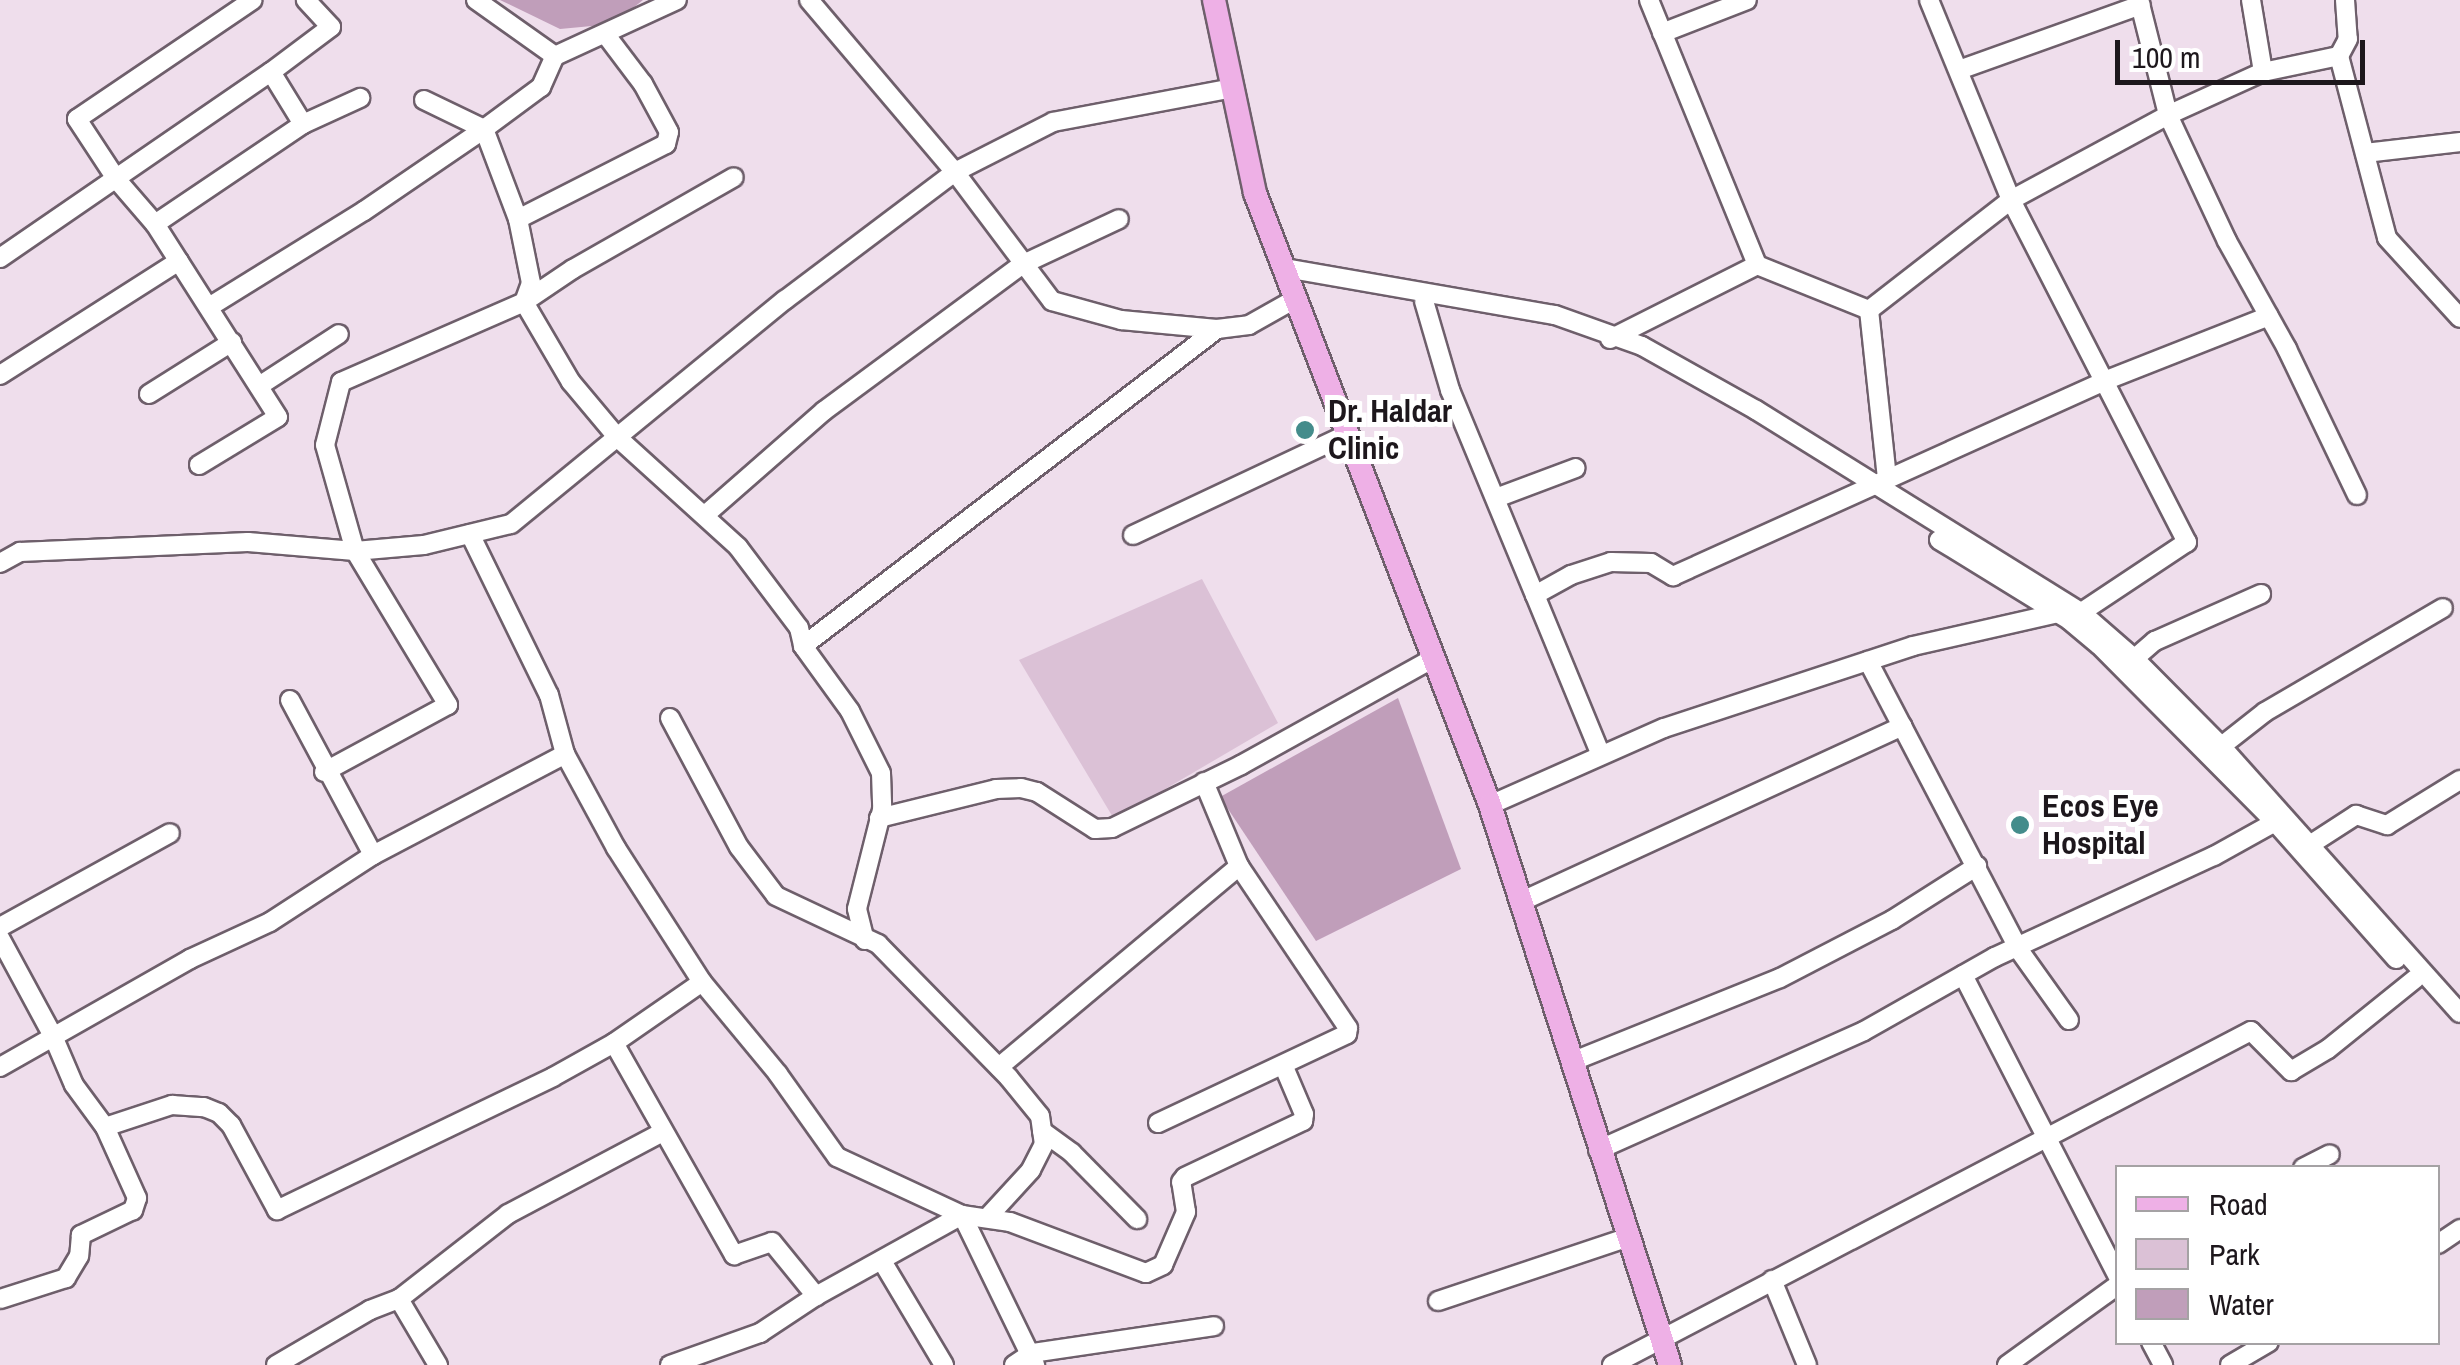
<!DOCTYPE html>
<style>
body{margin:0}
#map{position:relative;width:2460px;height:1365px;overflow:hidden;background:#efdeec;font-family:"Archivo Narrow",sans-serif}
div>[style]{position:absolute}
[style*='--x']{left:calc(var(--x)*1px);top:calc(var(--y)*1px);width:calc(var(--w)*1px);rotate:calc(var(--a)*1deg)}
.green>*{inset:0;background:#dbc1d6}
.water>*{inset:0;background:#c09eba}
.roads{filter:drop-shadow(2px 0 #6e5f6b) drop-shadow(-2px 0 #6e5f6b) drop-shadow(0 2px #6e5f6b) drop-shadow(0 -2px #6e5f6b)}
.minor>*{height:18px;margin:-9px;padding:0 9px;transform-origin:9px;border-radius:9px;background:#fff}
.major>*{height:22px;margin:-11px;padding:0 11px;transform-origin:11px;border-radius:11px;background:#eeb0e6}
.dots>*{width:28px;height:28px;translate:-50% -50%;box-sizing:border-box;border:5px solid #fff;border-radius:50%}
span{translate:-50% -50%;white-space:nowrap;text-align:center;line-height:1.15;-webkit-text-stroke:10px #fff;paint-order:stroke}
.poi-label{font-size:32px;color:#1d171c;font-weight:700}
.left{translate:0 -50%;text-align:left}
.legend{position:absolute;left:2115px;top:1165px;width:325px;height:180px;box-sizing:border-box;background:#fff;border:2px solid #a5a2a4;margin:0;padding:12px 18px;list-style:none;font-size:30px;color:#1d171c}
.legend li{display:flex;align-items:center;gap:20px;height:50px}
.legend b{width:50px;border:2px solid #a5a2a4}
.scale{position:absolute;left:2115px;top:40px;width:250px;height:45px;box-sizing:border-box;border:5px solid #1d171c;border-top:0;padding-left:12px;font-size:30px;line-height:35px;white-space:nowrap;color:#1d171c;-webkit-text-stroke:8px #fff;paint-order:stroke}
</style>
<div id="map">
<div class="green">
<div style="clip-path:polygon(1202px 579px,1278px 723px,1114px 819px,1019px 660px)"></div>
</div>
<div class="water">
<div style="clip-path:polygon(500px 0,643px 0,613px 24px,560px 29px)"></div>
<div style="clip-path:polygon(1398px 698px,1461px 869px,1316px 941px,1220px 797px)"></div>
</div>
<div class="roads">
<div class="minor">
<div style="--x:476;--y:0;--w:97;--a:35.3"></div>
<div style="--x:555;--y:56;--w:134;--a:-24.7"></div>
<div style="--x:809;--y:0;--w:226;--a:49.7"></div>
<div style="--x:955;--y:172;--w:161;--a:53.1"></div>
<div style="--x:1052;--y:301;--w:72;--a:15.4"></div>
<div style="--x:1121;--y:320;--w:96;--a:5.4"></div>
<div style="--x:1217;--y:329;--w:32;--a:-7"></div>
<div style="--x:1249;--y:325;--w:55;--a:-29.4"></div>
<div style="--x:1649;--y:0;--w:286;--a:67.8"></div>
<div style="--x:1929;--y:0;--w:216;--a:67.7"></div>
<div style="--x:2011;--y:200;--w:385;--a:62.8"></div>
<div style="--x:2187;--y:542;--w:139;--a:146.4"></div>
<div style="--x:2139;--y:0;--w:119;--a:75.8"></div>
<div style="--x:2168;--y:115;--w:139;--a:64.9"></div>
<div style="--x:2227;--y:241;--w:124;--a:60.9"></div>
<div style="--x:2287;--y:349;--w:162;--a:64.4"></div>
<div style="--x:2251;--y:0;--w:73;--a:80.5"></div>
<div style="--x:2345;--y:0;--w:39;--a:86"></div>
<div style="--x:2348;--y:39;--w:19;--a:118"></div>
<div style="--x:2339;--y:56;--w:188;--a:75.2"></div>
<div style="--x:2387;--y:238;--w:108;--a:47.6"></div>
<div style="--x:1662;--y:33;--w:91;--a:-21.2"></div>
<div style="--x:1959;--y:70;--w:193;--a:-19.7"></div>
<div style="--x:424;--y:100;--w:67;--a:25.8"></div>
<div style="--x:484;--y:129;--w:96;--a:69.3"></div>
<div style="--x:518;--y:219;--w:65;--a:78.5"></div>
<div style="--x:531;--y:283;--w:20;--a:110"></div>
<div style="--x:524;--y:302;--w:93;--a:59.6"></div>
<div style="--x:571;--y:382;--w:73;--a:50"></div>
<div style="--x:618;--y:438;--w:162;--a:42.2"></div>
<div style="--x:738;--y:547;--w:101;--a:53"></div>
<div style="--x:799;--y:628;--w:18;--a:77"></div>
<div style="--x:803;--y:646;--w:80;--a:54.1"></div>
<div style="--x:850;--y:711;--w:69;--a:63.4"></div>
<div style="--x:881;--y:773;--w:37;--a:88"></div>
<div style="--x:882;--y:810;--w:102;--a:104.2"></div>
<div style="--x:857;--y:909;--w:32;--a:76"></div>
<div style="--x:303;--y:124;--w:63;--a:-24.5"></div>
<div style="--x:2365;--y:153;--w:96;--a:-6.6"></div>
<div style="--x:518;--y:219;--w:166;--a:-26.9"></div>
<div style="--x:666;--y:144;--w:12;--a:-76"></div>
<div style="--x:669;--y:132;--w:55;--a:-118.4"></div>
<div style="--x:643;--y:84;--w:61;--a:-127.1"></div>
<div style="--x:155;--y:224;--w:179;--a:-34"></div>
<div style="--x:303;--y:124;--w:61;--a:-121.6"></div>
<div style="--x:271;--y:72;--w:75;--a:-36.9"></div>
<div style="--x:331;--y:27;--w:37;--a:-133"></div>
<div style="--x:0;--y:258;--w:329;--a:-34.5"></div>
<div style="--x:1285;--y:268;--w:274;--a:9.9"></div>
<div style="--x:1555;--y:315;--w:92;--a:19.6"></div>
<div style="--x:1642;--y:346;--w:131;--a:29.3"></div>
<div style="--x:1756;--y:410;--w:383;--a:31.9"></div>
<div style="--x:2081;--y:612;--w:70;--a:41"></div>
<div style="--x:2134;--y:658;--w:124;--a:45.3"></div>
<div style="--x:2221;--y:746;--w:358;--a:48.2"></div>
<div style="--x:1424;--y:301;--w:93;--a:73.7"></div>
<div style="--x:1450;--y:390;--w:222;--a:67.5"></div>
<div style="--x:1535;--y:595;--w:41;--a:-29.1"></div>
<div style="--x:1571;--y:575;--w:42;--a:-18"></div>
<div style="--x:1611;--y:562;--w:40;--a:1.4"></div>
<div style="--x:1651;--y:563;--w:26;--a:31"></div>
<div style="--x:1673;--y:576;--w:473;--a:-24.3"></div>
<div style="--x:2104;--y:381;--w:177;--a:-21.5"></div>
<div style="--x:209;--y:307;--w:182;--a:-31.8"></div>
<div style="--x:364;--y:211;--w:145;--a:-34.3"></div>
<div style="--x:484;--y:129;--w:71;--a:-36.4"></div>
<div style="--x:541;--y:87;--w:34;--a:-66"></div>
<div style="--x:1869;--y:310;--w:180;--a:-37.8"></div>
<div style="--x:2011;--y:200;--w:179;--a:-28.4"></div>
<div style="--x:2168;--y:115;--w:104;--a:-24.4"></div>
<div style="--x:2263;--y:72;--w:78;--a:-11.9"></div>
<div style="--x:1869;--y:310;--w:169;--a:83.9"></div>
<div style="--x:1610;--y:339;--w:165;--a:-26.7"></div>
<div style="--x:1757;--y:265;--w:121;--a:21.9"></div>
<div style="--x:0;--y:375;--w:212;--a:-32.5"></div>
<div style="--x:259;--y:386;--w:95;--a:-33"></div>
<div style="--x:149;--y:394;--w:98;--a:-32.1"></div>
<div style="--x:199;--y:465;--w:92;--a:-31.3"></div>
<div style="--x:278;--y:417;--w:229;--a:-122.5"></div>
<div style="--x:155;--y:224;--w:58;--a:-130.8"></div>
<div style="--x:117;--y:180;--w:73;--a:-123.3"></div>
<div style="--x:77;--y:119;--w:212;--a:-34.1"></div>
<div style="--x:1496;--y:498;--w:85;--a:-20.6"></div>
<div style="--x:705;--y:515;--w:158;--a:-41.2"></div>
<div style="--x:824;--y:411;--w:245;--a:-36.5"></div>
<div style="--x:1021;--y:265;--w:108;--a:-25.1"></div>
<div style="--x:470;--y:534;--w:179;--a:63.9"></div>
<div style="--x:549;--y:695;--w:61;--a:74.8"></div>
<div style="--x:565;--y:754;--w:107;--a:61.5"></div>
<div style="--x:616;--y:848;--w:159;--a:57.3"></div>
<div style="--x:702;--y:982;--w:119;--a:50.4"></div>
<div style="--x:778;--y:1074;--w:102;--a:54.6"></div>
<div style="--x:837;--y:1157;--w:138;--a:24.9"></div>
<div style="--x:962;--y:1215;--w:49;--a:8.3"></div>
<div style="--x:1010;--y:1222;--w:145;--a:20.6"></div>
<div style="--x:1146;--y:1273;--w:19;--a:-25"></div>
<div style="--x:1163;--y:1265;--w:58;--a:-66.5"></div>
<div style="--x:1186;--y:1212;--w:30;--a:-99"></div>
<div style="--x:1181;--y:1182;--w:6;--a:-51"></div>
<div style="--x:1185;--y:1177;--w:131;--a:-25.4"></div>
<div style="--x:1303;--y:1121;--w:7;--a:-82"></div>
<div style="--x:1304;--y:1114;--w:51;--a:-113.1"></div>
<div style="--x:1133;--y:535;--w:238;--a:-25.2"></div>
<div style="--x:1939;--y:540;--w:153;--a:31.6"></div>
<div style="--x:2069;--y:620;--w:39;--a:40"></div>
<div style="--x:2099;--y:645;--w:250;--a:45.2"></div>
<div style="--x:2275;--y:822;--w:183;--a:48.5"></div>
<div style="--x:0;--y:563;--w:23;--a:-29"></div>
<div style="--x:20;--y:552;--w:228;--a:-2.5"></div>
<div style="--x:248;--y:542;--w:107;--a:4.8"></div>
<div style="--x:355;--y:551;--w:69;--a:-5"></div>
<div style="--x:424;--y:545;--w:89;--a:-13.6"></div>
<div style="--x:511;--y:524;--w:354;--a:-39.3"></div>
<div style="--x:785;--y:300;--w:213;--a:-37"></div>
<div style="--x:955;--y:172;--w:110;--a:-27"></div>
<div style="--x:1053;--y:122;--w:183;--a:-10.7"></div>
<div style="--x:1535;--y:595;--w:173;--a:67.6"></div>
<div style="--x:803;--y:646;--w:521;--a:-37.44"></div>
<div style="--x:1868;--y:661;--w:326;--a:62.4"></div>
<div style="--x:2019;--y:950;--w:86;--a:54.5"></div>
<div style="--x:2127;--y:665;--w:37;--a:-41"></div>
<div style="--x:2155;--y:641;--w:116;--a:-23.9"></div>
<div style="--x:290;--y:700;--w:176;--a:61.8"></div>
<div style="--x:670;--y:718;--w:146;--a:61.9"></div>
<div style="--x:739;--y:847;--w:61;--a:52.9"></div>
<div style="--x:776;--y:896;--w:113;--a:25.2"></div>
<div style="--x:878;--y:944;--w:187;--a:45.6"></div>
<div style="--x:1009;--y:1078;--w:49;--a:50.8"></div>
<div style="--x:1040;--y:1116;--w:28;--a:82"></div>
<div style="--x:1044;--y:1144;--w:29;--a:117"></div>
<div style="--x:1031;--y:1170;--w:65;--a:132.5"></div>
<div style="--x:2214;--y:752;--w:65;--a:-38.1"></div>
<div style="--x:2265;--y:712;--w:206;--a:-30.3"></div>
<div style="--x:324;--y:772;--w:141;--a:-28.4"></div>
<div style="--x:448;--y:705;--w:180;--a:-121.1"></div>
<div style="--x:355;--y:551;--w:110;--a:-105.8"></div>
<div style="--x:325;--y:445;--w:65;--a:-75.7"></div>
<div style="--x:341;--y:382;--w:200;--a:-23.6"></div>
<div style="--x:524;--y:302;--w:59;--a:-34"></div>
<div style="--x:573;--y:269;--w:185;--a:-29.7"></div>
<div style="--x:1490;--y:805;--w:190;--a:-23.9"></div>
<div style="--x:1664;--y:728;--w:262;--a:-18.2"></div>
<div style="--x:1913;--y:646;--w:149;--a:-12.8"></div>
<div style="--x:879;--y:818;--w:121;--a:-13.9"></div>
<div style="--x:996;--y:789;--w:25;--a:-2"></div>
<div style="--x:1021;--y:788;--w:16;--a:14"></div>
<div style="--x:1037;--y:792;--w:69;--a:32.5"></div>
<div style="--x:1095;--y:829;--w:17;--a:-3"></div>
<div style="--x:1112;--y:828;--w:144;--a:-26"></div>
<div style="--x:1241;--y:765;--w:221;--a:-29"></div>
<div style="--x:2305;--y:848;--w:61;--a:-32.9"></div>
<div style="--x:2356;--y:815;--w:33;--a:18"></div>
<div style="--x:2387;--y:825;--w:86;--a:-31.7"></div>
<div style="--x:1520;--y:902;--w:421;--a:-24.7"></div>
<div style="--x:0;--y:927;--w:194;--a:-28.9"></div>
<div style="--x:0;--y:938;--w:111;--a:61.6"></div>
<div style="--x:53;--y:1036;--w:53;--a:66.8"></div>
<div style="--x:74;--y:1085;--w:52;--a:53.6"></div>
<div style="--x:105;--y:1127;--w:78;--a:65.7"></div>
<div style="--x:137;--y:1198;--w:13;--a:108"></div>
<div style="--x:133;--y:1210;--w:58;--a:154.3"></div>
<div style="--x:81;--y:1235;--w:21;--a:95"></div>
<div style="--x:79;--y:1256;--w:26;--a:121"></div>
<div style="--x:66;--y:1278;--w:69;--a:162.3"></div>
<div style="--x:1963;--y:975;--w:339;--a:62.8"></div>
<div style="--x:614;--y:1043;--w:244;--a:60.5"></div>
<div style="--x:734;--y:1255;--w:40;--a:-18.9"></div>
<div style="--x:772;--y:1242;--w:70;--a:50.8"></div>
<div style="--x:1571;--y:1062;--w:225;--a:-21.9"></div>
<div style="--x:1780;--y:978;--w:126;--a:-27.4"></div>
<div style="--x:1892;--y:920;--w:101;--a:-32.4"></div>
<div style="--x:0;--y:1067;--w:219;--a:-29.6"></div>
<div style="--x:190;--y:959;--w:88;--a:-24.8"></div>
<div style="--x:270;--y:922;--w:123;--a:-33"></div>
<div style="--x:373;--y:855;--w:217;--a:-27.7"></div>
<div style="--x:999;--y:1067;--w:313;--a:-39.9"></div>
<div style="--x:1158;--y:1123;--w:209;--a:-25.2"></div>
<div style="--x:1347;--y:1034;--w:6;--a:-81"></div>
<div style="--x:1348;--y:1028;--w:195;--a:-123.9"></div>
<div style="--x:1239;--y:866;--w:91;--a:-112.6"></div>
<div style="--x:105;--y:1127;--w:71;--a:-18.2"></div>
<div style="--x:172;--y:1105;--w:32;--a:4"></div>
<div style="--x:204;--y:1107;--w:16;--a:22"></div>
<div style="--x:219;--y:1113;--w:17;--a:45"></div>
<div style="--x:231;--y:1125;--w:97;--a:61.6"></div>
<div style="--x:277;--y:1210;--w:306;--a:-25.7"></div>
<div style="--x:553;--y:1077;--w:70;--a:-29.1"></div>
<div style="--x:614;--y:1043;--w:107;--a:-34.7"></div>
<div style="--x:1042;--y:1131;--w:37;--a:36"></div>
<div style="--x:1072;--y:1153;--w:93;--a:45.4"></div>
<div style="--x:1598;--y:1150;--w:291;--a:-24.1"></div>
<div style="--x:1864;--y:1031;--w:150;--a:-29.5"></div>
<div style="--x:1995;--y:957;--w:241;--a:-24.8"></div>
<div style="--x:2214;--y:856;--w:70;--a:-29.1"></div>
<div style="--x:2303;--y:1168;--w:30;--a:-27"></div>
<div style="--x:962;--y:1215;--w:167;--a:64"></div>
<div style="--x:2438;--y:1244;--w:27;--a:-34"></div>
<div style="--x:882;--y:1261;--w:121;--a:59.2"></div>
<div style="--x:1772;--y:1280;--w:92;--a:67.6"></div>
<div style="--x:1438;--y:1301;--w:198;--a:-18.5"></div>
<div style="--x:2151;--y:1342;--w:26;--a:62"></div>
<div style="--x:276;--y:1365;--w:109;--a:-30.3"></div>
<div style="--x:370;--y:1310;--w:31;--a:-21"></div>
<div style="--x:438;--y:1365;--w:77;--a:-120.6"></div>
<div style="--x:399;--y:1299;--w:138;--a:-37.9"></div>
<div style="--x:508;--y:1214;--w:175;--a:-27.9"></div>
<div style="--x:670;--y:1365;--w:96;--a:-19.6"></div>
<div style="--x:760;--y:1333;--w:67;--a:-33.5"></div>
<div style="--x:816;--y:1296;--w:167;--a:-29"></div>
<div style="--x:1014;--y:1365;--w:22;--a:-34"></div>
<div style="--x:1032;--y:1353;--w:184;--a:-8.4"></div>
<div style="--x:1612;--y:1365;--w:721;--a:-27.6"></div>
<div style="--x:2251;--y:1031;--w:57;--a:45"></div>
<div style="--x:2291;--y:1071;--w:43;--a:-30.7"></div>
<div style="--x:2328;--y:1049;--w:112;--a:-38.8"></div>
<div style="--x:2007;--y:1365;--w:137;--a:-35.8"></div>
<div style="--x:2230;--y:1365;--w:45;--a:-30.5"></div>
</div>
<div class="major">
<div style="--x:1214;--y:0;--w:197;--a:78"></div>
<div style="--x:1255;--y:193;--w:656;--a:68.99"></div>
<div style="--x:1490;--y:805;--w:588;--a:72.18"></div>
</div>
</div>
<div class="dots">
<div style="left:1305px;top:430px;background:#448c8b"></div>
<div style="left:2020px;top:825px;background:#448c8b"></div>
</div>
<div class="poi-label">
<span class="left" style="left:1328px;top:430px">Dr. Haldar<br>Clinic</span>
<span class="left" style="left:2042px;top:825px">Ecos Eye<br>Hospital</span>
</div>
<ul class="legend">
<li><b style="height:12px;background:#eeb0e6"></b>Road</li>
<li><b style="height:28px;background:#dbc1d6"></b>Park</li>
<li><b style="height:28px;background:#c09eba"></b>Water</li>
</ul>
<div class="scale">100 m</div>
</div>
